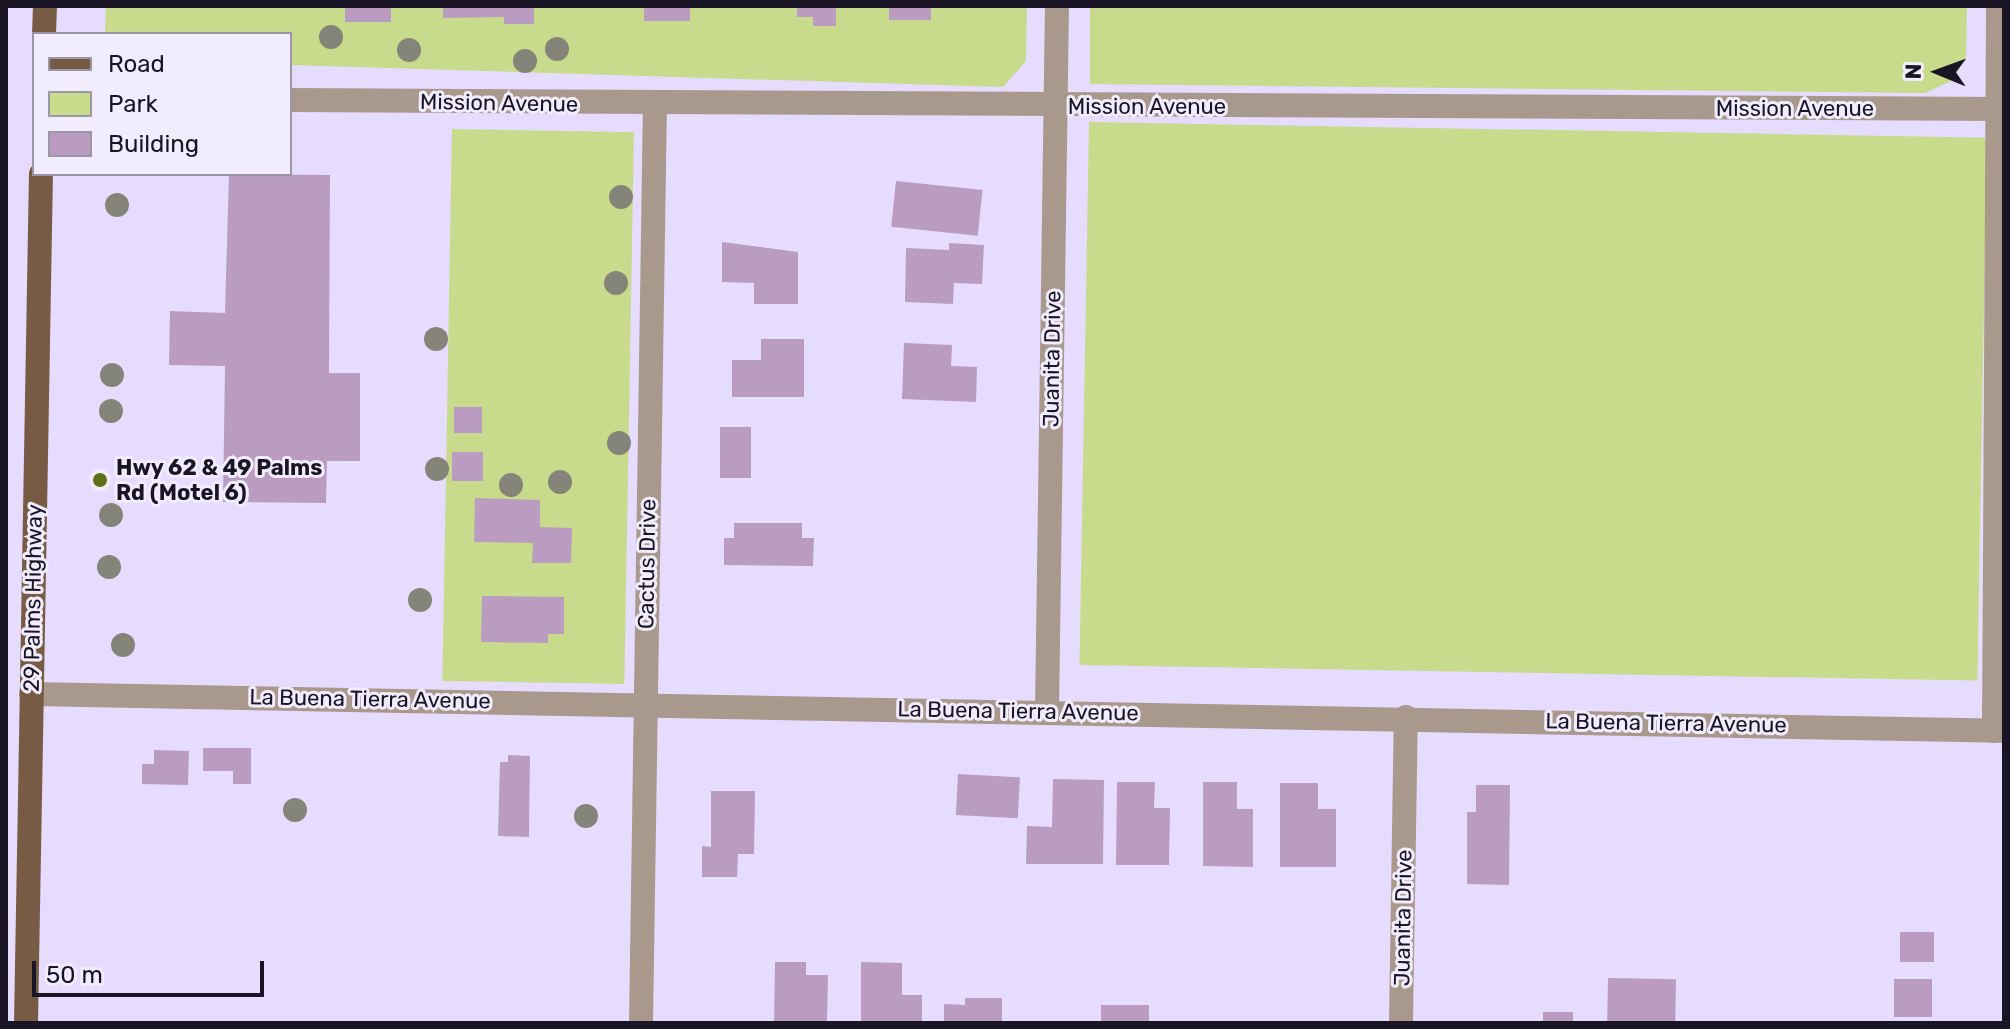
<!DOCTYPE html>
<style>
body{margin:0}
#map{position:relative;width:2010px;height:1029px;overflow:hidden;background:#e6dcff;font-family:Rubik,sans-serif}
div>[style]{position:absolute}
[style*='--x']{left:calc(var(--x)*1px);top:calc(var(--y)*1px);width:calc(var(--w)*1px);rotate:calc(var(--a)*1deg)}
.green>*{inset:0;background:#c8da8b;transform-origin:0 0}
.building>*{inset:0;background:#b99cc0;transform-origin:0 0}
.minor>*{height:24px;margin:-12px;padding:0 12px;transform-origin:12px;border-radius:12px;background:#a9988c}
.major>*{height:24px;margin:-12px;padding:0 12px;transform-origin:12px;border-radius:12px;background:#775b44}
.trees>*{width:24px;height:24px;margin:-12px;border-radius:50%;background:#848578}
.dots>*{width:22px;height:22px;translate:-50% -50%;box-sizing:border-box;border:4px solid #f2edfe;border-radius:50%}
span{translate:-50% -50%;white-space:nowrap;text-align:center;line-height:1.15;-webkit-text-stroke:6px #f2edfe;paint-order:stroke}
.street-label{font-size:22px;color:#1a1524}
.poi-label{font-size:22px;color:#1a1524;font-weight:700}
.left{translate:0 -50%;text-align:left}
.frame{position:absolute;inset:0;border:8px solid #1a1524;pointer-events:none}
.legend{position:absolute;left:32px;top:32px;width:260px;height:144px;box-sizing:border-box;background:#f2edfe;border:2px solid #9c97a7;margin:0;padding:10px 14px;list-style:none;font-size:24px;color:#1a1524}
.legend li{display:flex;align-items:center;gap:16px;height:40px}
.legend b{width:40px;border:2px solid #9c97a7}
.north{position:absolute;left:1898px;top:32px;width:80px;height:80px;-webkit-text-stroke:6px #f2edfe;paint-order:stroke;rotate:271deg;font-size:22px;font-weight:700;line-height:32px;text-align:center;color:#1a1524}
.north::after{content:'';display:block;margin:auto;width:28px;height:36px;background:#1a1524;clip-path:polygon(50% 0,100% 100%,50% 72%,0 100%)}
.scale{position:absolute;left:32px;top:961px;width:232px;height:36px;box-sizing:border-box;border:4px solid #1a1524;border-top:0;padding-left:10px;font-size:24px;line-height:28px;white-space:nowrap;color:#1a1524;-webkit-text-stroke:6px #f2edfe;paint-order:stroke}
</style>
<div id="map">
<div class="green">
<div style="clip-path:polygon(106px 6px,1027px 6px,1026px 61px,1003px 87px,290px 65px,290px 34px,105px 34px)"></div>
<div style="clip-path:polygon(1090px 6px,1967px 6px,1966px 57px,1953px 80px,1925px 93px,1090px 84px)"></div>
<div style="left:1089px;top:122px;width:898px;height:543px;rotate:1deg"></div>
<div style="left:452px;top:129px;width:182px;height:552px;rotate:1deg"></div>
</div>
<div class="building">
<div style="left:345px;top:6px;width:46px;height:16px"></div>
<div style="clip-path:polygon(443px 6px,534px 6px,534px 24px,504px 24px,504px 17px,443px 18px)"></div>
<div style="left:644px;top:6px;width:46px;height:15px"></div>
<div style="clip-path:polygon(797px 6px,836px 6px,836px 26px,813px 26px,813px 17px,797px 17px)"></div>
<div style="left:889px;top:6px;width:42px;height:14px"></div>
<div style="clip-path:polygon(229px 174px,330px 175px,329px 373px,360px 373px,360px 461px,327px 461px,326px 503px,223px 502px,225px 366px,169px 365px,170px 311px,225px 313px)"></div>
<div style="left:896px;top:181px;width:87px;height:46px;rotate:6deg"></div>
<div style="clip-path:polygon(722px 242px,798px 252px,798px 304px,754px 304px,754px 283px,722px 282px)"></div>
<div style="clip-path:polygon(949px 243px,984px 245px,982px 284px,954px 283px,953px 304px,905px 302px,906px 248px,949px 250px)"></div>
<div style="clip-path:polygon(761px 339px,804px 339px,804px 397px,732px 397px,732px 360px,761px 360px)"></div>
<div style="clip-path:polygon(904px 343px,952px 345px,951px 366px,977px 367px,976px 402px,902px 399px)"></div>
<div style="left:454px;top:407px;width:28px;height:26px"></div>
<div style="left:720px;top:427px;width:31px;height:51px"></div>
<div style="left:452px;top:452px;width:31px;height:29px"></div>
<div style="clip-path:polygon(475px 498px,540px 500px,540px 527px,572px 528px,571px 563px,532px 563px,533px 543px,474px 542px)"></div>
<div style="clip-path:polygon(734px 523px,802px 523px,802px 538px,814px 538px,813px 566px,724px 565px,724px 538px,734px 538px)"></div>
<div style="clip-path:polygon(482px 596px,564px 597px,564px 634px,548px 634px,548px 643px,481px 642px)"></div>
<div style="clip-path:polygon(203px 748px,251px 748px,251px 784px,233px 784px,233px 771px,203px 771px)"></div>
<div style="clip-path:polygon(154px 750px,189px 751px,188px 785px,142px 784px,142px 764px,154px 764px)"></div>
<div style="clip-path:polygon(508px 755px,530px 756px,529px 837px,498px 836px,500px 762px,508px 762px)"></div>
<div style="left:958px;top:774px;width:62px;height:41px;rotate:3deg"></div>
<div style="clip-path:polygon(1053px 779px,1104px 780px,1103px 864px,1026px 864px,1027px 826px,1052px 827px)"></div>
<div style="clip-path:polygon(1117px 782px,1155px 782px,1154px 808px,1170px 808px,1169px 865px,1116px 865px)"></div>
<div style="clip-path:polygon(1203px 782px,1237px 782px,1237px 809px,1253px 809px,1253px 867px,1203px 866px)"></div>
<div style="clip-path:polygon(1280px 783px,1318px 783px,1318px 809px,1336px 809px,1336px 867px,1280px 867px)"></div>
<div style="clip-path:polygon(1476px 785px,1510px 785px,1509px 885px,1467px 884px,1467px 812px,1476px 812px)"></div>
<div style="clip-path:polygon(711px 791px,755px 791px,754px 854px,738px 854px,737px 877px,702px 877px,702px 846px,711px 847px)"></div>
<div style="left:1900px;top:932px;width:34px;height:30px"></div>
<div style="clip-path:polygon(775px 962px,806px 962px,806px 975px,828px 975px,827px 1023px,774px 1023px)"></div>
<div style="clip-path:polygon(861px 962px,902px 963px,902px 995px,922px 995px,922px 1023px,861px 1021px)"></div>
<div style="left:1608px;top:978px;width:68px;height:45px;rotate:1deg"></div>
<div style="left:1894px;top:979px;width:38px;height:38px"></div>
<div style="clip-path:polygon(965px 998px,1002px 998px,1002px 1023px,944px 1023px,944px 1004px,965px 1005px)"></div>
<div style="left:1101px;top:1005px;width:48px;height:18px"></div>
<div style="left:1543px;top:1012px;width:30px;height:11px"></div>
</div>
<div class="minor">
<div style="--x:290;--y:100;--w:1714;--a:0.3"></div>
<div style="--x:31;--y:694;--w:1973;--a:1.07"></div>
<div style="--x:1047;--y:711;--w:705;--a:-89.19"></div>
<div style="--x:1994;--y:731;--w:725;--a:-89.68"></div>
<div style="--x:641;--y:1023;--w:917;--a:-89.13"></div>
<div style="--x:1401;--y:1023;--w:306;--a:-89.1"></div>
</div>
<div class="major">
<div style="--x:44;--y:34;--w:28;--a:-88"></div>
<div style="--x:26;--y:1023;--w:849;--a:-88.99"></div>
</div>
<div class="trees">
<div style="left:331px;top:37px"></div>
<div style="left:557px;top:49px"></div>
<div style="left:409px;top:50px"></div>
<div style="left:525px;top:61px"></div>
<div style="left:621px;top:197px"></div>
<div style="left:117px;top:205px"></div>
<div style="left:616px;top:283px"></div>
<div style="left:436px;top:339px"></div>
<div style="left:112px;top:375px"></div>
<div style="left:111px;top:411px"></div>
<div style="left:619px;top:443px"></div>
<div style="left:437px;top:469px"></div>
<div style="left:560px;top:482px"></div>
<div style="left:511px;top:485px"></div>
<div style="left:111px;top:515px"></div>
<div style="left:109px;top:567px"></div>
<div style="left:420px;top:600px"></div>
<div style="left:123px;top:645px"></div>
<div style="left:295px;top:810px"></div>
<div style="left:586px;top:816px"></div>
</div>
<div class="dots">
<div style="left:100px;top:480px;background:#606f1a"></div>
</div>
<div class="street-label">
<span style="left:499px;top:103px;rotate:1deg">Mission Avenue</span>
<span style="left:1147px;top:107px">Mission Avenue</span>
<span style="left:1795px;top:109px">Mission Avenue</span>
<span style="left:1052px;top:359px;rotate:-89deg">Juanita Drive</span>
<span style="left:647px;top:564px;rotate:-89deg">Cactus Drive</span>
<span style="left:33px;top:598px;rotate:-89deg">29 Palms Highway</span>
<span style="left:370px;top:699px;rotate:1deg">La Buena Tierra Avenue</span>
<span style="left:1018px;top:711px;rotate:1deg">La Buena Tierra Avenue</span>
<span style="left:1666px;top:723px;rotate:1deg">La Buena Tierra Avenue</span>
<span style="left:1403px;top:918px;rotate:-89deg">Juanita Drive</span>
</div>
<div class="poi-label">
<span class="left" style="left:116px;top:480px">Hwy 62 &amp; 49 Palms<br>Rd (Motel 6)</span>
</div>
<div class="frame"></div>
<ul class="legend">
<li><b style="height:10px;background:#775b44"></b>Road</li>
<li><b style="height:22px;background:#c8da8b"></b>Park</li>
<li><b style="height:22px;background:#b99cc0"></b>Building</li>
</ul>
<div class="north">N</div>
<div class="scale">50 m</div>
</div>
